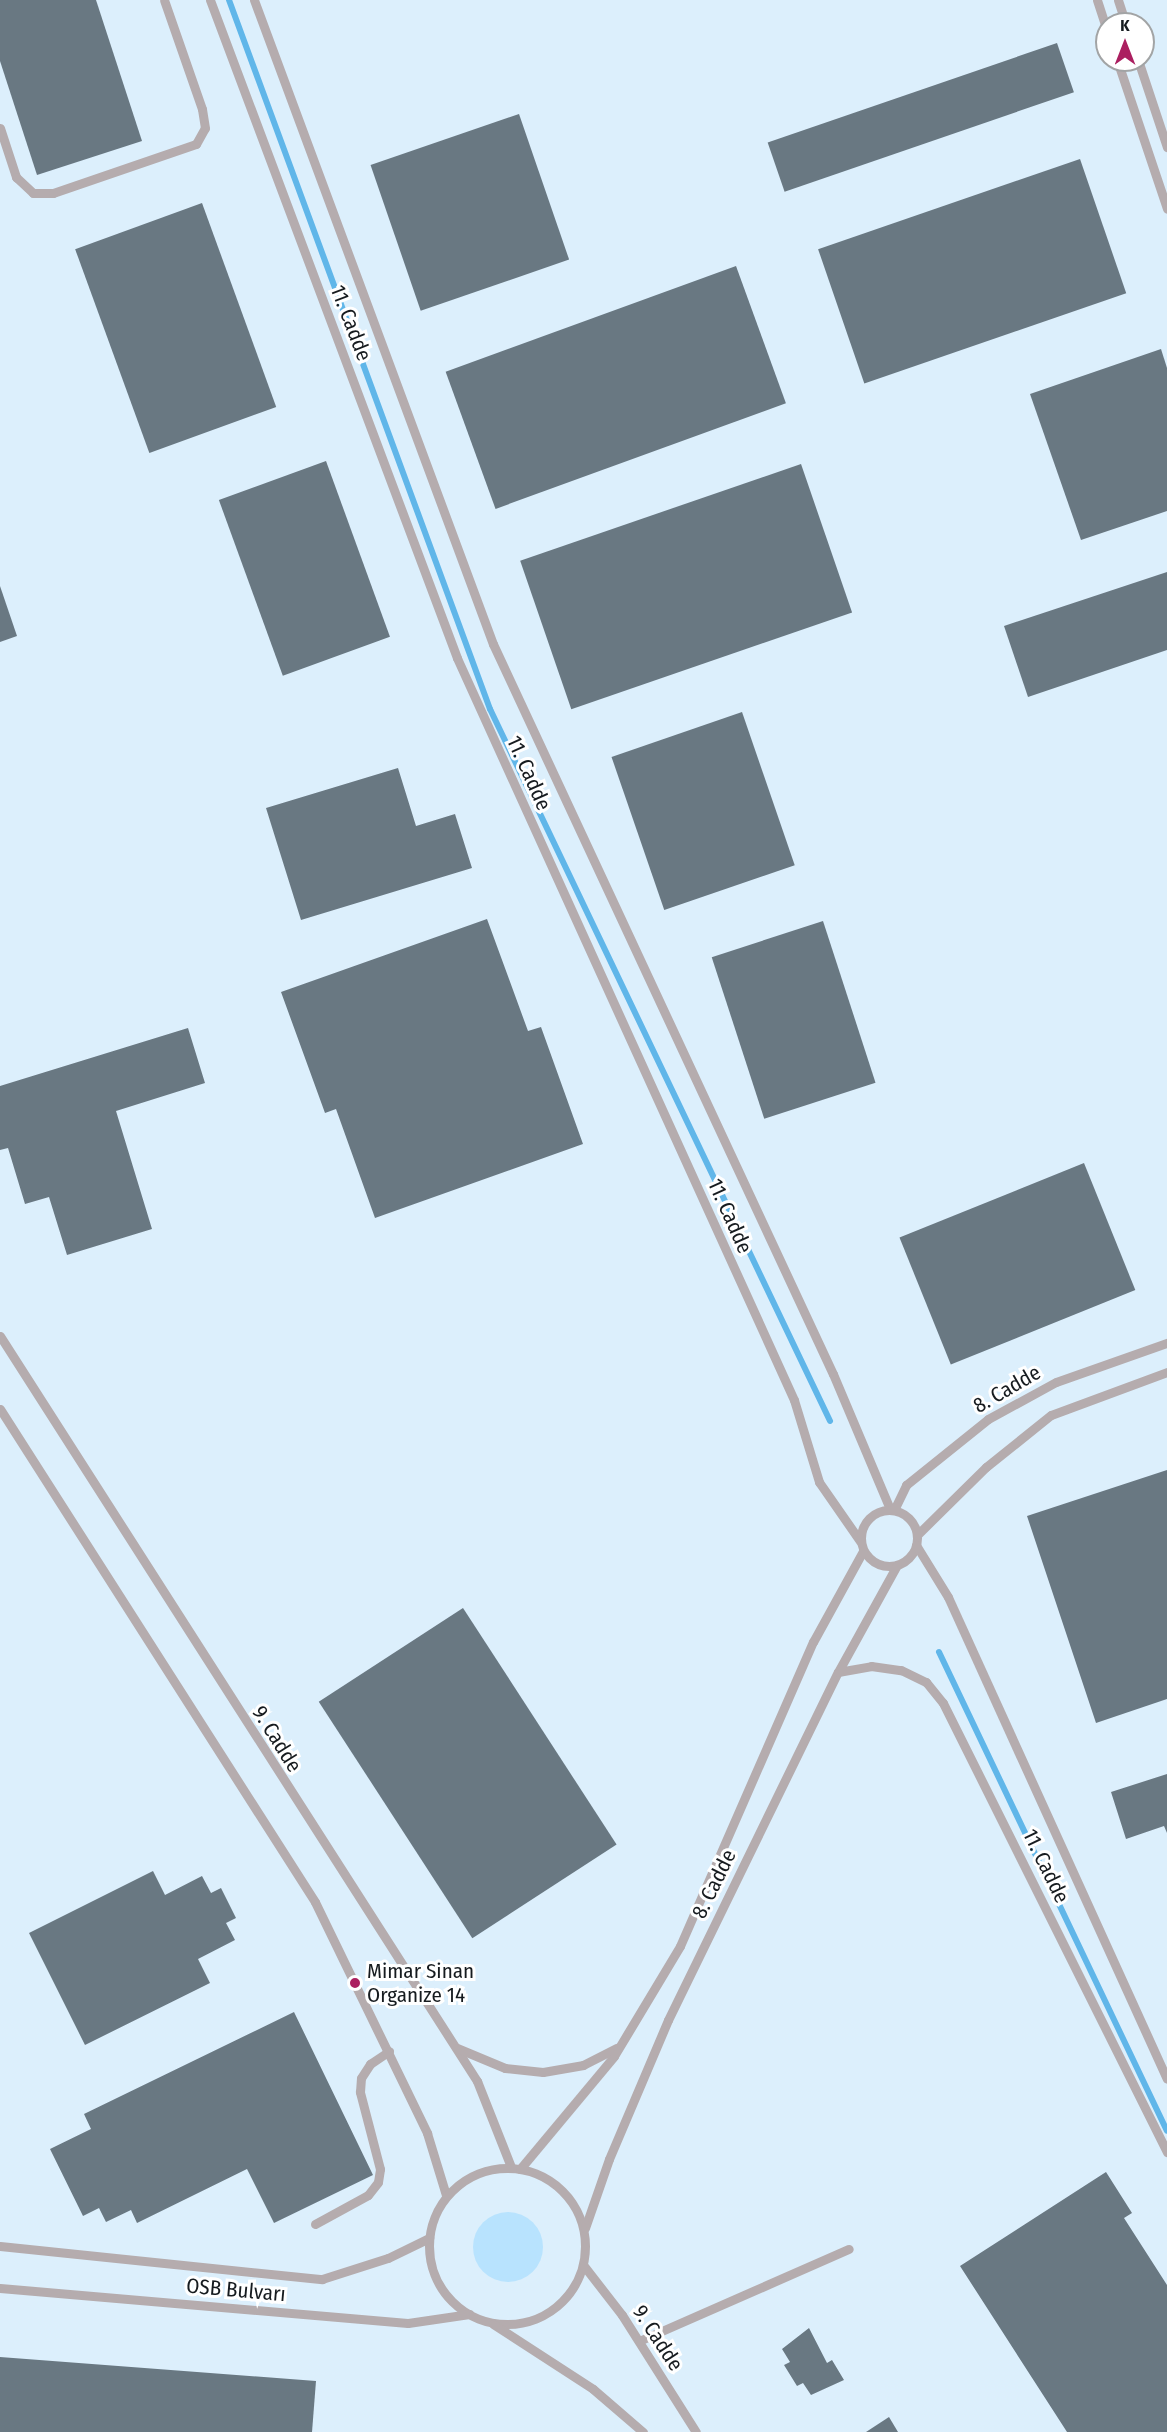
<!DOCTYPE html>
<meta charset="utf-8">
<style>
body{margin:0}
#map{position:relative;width:1167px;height:2432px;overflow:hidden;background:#f2f8fd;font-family:"Fira Sans Condensed",sans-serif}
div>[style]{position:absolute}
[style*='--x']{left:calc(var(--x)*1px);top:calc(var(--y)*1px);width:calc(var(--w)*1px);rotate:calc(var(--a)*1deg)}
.built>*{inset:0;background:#dceffc}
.green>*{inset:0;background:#b8e3fe}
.round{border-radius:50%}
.stream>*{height:6px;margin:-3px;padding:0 3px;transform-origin:3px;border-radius:3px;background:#60b6e9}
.building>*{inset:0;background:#697882;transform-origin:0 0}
.lane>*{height:9px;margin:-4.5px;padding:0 4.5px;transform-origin:4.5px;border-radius:4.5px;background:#b5acae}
.lane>.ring{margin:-4.5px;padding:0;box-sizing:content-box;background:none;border:9px solid #b5acae;border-radius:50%}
.dots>*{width:16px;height:16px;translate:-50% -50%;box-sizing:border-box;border:3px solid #fff;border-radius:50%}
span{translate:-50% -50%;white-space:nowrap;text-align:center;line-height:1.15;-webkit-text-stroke:6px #fff;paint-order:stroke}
.street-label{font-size:21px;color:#161b1f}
.poi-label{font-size:21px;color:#161b1f}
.left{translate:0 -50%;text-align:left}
.north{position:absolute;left:1095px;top:12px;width:60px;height:60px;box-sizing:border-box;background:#fff;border:2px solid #a2a4a5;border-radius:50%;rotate:0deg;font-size:16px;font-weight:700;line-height:24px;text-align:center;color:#161b1f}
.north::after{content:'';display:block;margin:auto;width:21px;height:27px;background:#ab1f60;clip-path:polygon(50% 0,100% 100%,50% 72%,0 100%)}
</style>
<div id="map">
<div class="built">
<div style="clip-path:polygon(evenodd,0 0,1167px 0,1167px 2432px,0 2432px,0 0,1107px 24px,1143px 24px,1143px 60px,1107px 60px,1107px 24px)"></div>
</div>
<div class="green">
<div class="round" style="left:473px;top:2212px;width:70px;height:70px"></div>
</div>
<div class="stream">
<div style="--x:229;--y:0;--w:756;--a:69.79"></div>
<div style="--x:490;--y:709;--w:789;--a:64.47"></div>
<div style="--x:939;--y:1652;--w:530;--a:64.55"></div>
</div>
<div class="building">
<div style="clip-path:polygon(0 0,96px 0,142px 141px,37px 175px,0 61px)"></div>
<div style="left:1057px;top:43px;width:52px;height:306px;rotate:71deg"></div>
<div style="left:519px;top:114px;width:154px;height:157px;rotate:71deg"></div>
<div style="left:1080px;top:159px;width:142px;height:277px;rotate:71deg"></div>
<div style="left:202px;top:203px;width:217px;height:135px;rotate:70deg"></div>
<div style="left:736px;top:266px;width:146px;height:309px;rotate:70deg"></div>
<div style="clip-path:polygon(1161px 349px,1167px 368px,1167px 511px,1081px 540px,1030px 394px)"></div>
<div style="left:326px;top:461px;width:187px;height:114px;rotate:70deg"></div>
<div style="left:801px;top:464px;width:157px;height:297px;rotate:71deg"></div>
<div style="clip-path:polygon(1167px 572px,1167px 650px,1028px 697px,1004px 626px)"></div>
<div style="clip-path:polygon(0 586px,17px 636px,0 642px)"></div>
<div style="left:742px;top:712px;width:162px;height:138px;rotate:71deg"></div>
<div style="clip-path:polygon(398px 768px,416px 826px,455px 814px,472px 868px,301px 920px,266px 808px)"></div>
<div style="clip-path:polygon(487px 919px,528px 1031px,541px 1027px,583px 1144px,375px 1218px,336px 1109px,325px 1113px,281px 992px)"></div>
<div style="left:823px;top:921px;width:170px;height:117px;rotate:72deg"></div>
<div style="clip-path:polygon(188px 1028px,205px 1083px,116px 1111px,152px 1229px,67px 1255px,49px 1197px,25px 1204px,8px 1148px,0 1150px,0 1086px)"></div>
<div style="left:1084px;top:1163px;width:137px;height:199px;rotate:68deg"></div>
<div style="clip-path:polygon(1167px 1470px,1167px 1699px,1096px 1723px,1027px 1516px)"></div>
<div style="left:463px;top:1608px;width:282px;height:172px;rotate:57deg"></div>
<div style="clip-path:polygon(1167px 1774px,1167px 1833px,1164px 1826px,1126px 1839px,1111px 1792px)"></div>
<div style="clip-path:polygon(153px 1871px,165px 1895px,202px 1876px,211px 1893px,221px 1888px,236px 1918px,226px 1923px,235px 1940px,198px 1959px,210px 1983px,85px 2045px,29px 1933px)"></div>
<div style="clip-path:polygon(294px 2012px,373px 2175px,274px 2223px,247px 2169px,137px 2223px,131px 2210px,106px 2222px,99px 2208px,83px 2216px,50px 2149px,91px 2129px,84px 2114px)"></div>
<div style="clip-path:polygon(1106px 2172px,1132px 2213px,1124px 2218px,1167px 2285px,1167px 2432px,1067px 2432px,960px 2266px)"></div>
<div style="clip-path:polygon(809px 2328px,827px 2363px,832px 2360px,844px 2380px,811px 2395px,803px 2383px,797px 2386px,784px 2365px,790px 2362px,782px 2349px)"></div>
<div style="clip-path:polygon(0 2357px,316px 2381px,312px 2432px,0 2432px)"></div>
<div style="clip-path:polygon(889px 2417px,898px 2432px,866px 2432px)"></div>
</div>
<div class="lane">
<div style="--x:210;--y:0;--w:703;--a:69.42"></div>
<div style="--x:457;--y:658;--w:815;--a:65.57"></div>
<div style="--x:794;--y:1400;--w:86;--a:73"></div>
<div style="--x:819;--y:1482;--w:72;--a:55.2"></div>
<div style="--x:254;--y:0;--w:687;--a:69.64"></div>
<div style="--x:493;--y:644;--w:805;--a:65.03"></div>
<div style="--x:833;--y:1374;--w:147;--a:67.1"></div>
<div style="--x:1097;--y:0;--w:32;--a:72"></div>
<div style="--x:1118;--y:0;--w:25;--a:72"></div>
<div style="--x:1117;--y:60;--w:157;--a:71.4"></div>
<div style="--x:1138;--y:60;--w:92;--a:71.6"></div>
<div style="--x:0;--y:128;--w:52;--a:71.9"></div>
<div style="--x:16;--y:177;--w:23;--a:43"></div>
<div style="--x:33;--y:193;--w:20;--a:0"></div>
<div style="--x:53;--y:193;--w:151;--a:-18.9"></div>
<div style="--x:196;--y:144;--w:18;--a:-61"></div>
<div style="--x:205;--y:128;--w:19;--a:-99"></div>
<div style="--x:202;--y:109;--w:115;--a:-109.2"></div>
<div style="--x:0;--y:1336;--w:885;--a:57.37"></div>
<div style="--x:477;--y:2081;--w:92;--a:68.4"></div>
<div style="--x:0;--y:1409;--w:585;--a:57.42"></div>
<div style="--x:315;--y:1902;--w:257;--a:64.1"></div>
<div style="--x:427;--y:2133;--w:65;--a:73"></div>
<div class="ring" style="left:861px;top:1510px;width:47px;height:47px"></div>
<div style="--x:894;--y:1510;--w:28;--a:-64"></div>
<div style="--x:906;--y:1485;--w:105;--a:-38.8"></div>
<div style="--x:988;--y:1419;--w:77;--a:-28.6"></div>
<div style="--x:1056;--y:1382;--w:118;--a:-19.4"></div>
<div style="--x:917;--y:1535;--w:97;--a:-44.6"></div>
<div style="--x:986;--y:1467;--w:83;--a:-38.7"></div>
<div style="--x:1051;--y:1415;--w:124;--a:-20.3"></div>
<div style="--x:916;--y:1545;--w:61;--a:58.4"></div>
<div style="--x:948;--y:1597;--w:529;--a:65.57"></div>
<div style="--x:838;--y:1672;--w:34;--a:-10"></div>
<div style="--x:871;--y:1666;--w:30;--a:8"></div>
<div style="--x:901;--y:1670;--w:28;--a:26"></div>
<div style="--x:926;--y:1682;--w:27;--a:51"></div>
<div style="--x:943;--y:1703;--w:502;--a:63.49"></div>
<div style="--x:457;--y:2048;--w:52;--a:22.6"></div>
<div style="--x:505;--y:2068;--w:38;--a:6"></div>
<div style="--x:543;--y:2072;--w:41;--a:-9.9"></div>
<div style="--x:583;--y:2065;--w:38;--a:-27"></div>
<div class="ring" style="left:429px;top:2168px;width:147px;height:147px"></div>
<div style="--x:520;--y:2169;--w:147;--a:-50.2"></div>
<div style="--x:614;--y:2056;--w:128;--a:-59"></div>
<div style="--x:680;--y:1946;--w:332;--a:-66.4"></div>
<div style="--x:813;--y:1642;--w:104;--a:-61.2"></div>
<div style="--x:315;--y:2224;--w:60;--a:-28.7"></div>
<div style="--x:368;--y:2195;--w:16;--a:-52"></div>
<div style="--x:378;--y:2182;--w:13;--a:-81"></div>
<div style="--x:380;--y:2169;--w:80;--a:-104.6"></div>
<div style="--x:360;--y:2092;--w:14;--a:-86"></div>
<div style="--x:361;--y:2078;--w:17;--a:-57"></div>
<div style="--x:370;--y:2064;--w:23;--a:-34"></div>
<div style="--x:585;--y:2228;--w:73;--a:-70.8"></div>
<div style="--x:609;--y:2159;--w:151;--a:-67"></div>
<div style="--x:668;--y:2020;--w:387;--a:-64"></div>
<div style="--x:838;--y:1672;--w:122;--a:-61.1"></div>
<div style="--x:0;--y:2246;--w:324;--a:5.9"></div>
<div style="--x:322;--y:2279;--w:69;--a:-17.7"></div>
<div style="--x:388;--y:2258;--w:46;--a:-26"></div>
<div style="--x:584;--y:2266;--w:62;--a:52.2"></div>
<div style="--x:622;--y:2315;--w:138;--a:57.7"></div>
<div style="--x:0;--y:2288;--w:409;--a:4.9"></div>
<div style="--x:408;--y:2323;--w:62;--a:-8.4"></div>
<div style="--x:493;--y:2324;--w:119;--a:33"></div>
<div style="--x:593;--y:2389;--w:66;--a:40.7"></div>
<div style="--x:639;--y:2341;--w:229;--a:-23.7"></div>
</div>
<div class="dots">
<div style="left:355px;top:1983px;background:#ab1f60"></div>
</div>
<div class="street-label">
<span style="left:351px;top:323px;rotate:69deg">11. Cadde</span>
<span style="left:529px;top:773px;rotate:66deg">11. Cadde</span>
<span style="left:730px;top:1216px;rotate:66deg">11. Cadde</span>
<span style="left:1007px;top:1389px;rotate:-30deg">8. Cadde</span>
<span style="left:277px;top:1739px;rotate:58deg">9. Cadde</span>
<span style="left:1046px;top:1866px;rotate:64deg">11. Cadde</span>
<span style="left:714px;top:1884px;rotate:-64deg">8. Cadde</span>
<span style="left:236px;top:2290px;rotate:5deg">OSB Bulvarı</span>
<span style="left:658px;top:2338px;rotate:57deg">9. Cadde</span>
</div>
<div class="poi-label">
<span class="left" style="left:367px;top:1983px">Mimar Sinan<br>Organize 14</span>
</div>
<div class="north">K</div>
</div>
